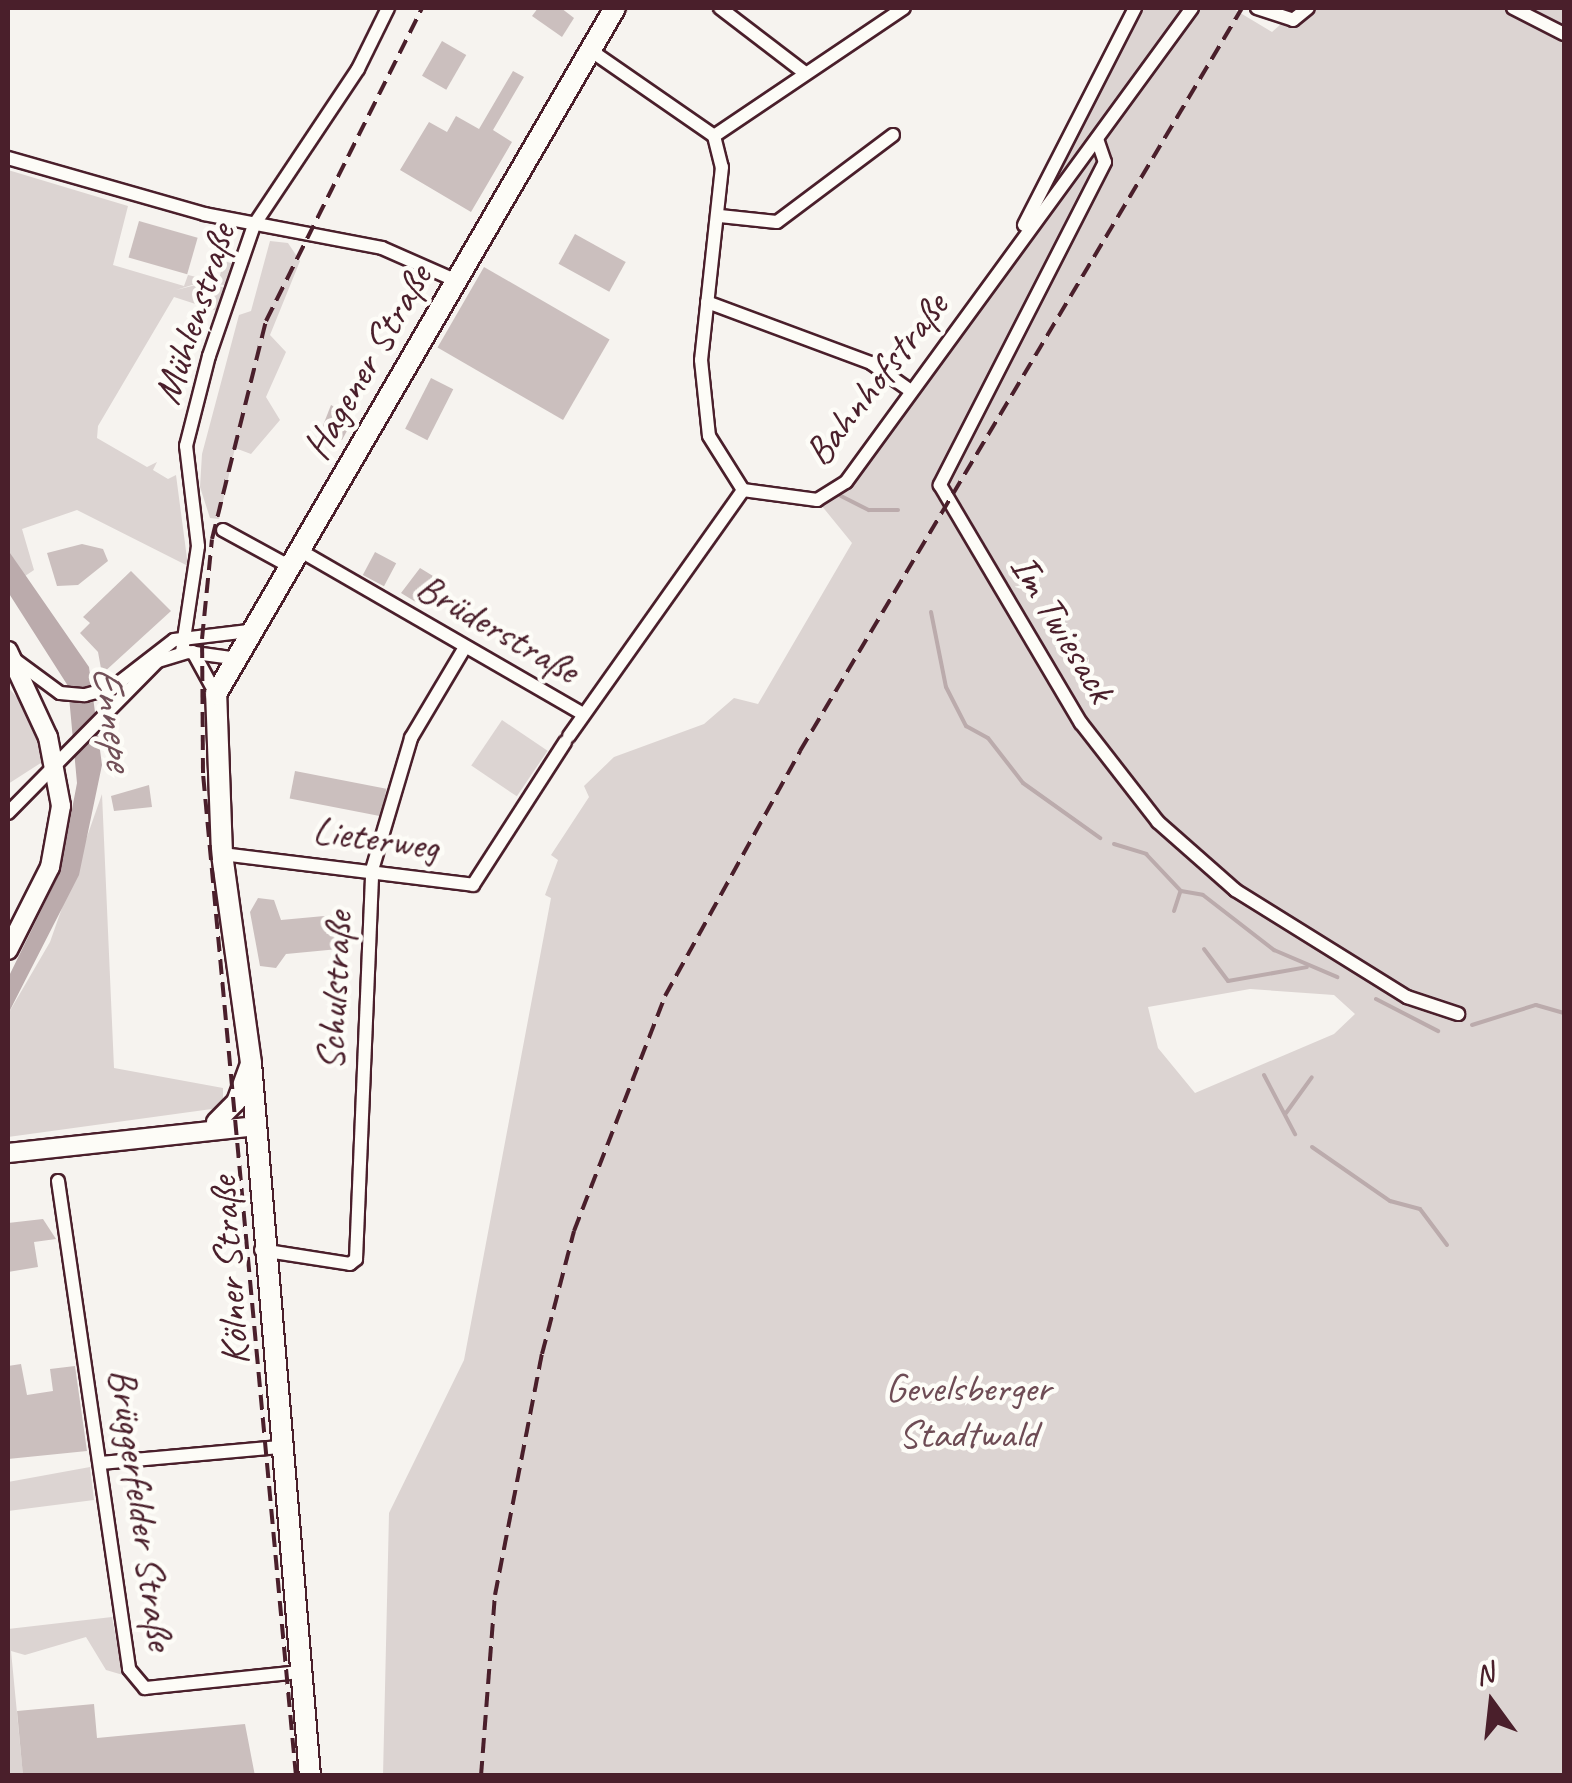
<!DOCTYPE html>
<meta charset="utf-8">
<style>
body{margin:0}
#map{position:relative;width:1572px;height:1783px;overflow:hidden;background:#f6f3ef;font-family:Caveat,sans-serif}
div>[style]{position:absolute}
[style*='--x']{left:calc(var(--x)*1px);top:calc(var(--y)*1px);width:calc(var(--w)*1px);rotate:calc(var(--a)*1deg)}
.green>*{inset:0;background:#dcd4d2;transform-origin:0 0}
.water>*{inset:0;background:#bbabac}
.stream>*{height:4px;margin:-2px;padding:0 2px;transform-origin:2px;border-radius:2px;background:#bbabac}
.building>*{inset:0;background:#cbbfbe;transform-origin:0 0}
.roads{filter:drop-shadow(2px 0 #4a1f2b) drop-shadow(-2px 0 #4a1f2b) drop-shadow(0 2px #4a1f2b) drop-shadow(0 -2px #4a1f2b)}
.street>*{height:12px;margin:-6px;padding:0 6px;transform-origin:6px;border-radius:6px;background:#fdfcf7}
.secondary>*{height:18px;margin:-9px;padding:0 9px;transform-origin:9px;border-radius:9px;background:#fdfcf7}
.primary>*{height:20px;margin:-10px;padding:0 10px;transform-origin:10px;border-radius:10px;background:#fdfcf7}
.rail>*{height:4px;margin-top:-2px;transform-origin:0;background:repeating-linear-gradient(90deg,#4a1f2b 0 15px,transparent 0 23px)}
span{translate:-50% -50%;white-space:nowrap;text-align:center;line-height:1.15;-webkit-text-stroke:9px #fdfcf7;paint-order:stroke}
.street-label{font-size:40px;color:#4a1f2b}
.park-label{font-size:40px;color:#6e4c55}
.water-label{font-size:42px;color:#725058;font-style:italic}
.frame{position:absolute;inset:0;border:10px solid #4a1f2b;pointer-events:none}
.north{position:absolute;left:1442px;top:1653px;width:100px;height:100px;-webkit-text-stroke:8px #fdfcf7;paint-order:stroke;rotate:345deg;font-size:28px;font-weight:700;line-height:40px;text-align:center;color:#4a1f2b}
.north::after{content:'';display:block;margin:auto;width:35px;height:45px;background:#4a1f2b;clip-path:polygon(50% 0,100% 100%,50% 72%,0 100%)}
</style>
<div id="map">
<div class="green">
<div style="clip-path:polygon(evenodd,1134px 8px,1232px 8px,1272px 32px,1299px 8px,1564px 8px,1564px 1775px,383px 1776px,389px 1513px,464px 1360px,551px 898px,545px 895px,558px 860px,551px 855px,589px 797px,584px 786px,614px 757px,704px 724px,734px 698px,758px 704px,852px 543px,817px 500px,834px 492px,1007px 258px,1134px 8px,1250px 989px,1334px 995px,1355px 1014px,1334px 1034px,1195px 1093px,1158px 1048px,1148px 1007px,1250px 989px)"></div>
<div style="clip-path:polygon(8px 170px,128px 206px,113px 265px,184px 286px,188px 275px,218px 282px,224px 261px,234px 264px,228px 286px,205px 281px,176px 290px,204px 283px,226px 288px,212px 329px,217px 311px,174px 297px,98px 426px,97px 438px,147px 467px,157px 462px,153px 470px,168px 479px,176px 475px,188px 566px,77px 510px,22px 529px,34px 570px,25px 576px,8px 550px)"></div>
<div style="clip-path:polygon(270px 241px,288px 243px,300px 261px,270px 335px,286px 352px,266px 397px,280px 420px,251px 454px,235px 448px,219px 519px,210px 518px,200px 487px,202px 454px,239px 315px,251px 311px)"></div>
<div style="clip-path:polygon(8px 687px,29px 712px,47px 759px,8px 784px)"></div>
<div style="left:502px;top:720px;width:55px;height:55px;rotate:34deg"></div>
<div style="clip-path:polygon(102px 794px,114px 1068px,223px 1088px,223px 1099px,219px 1108px,8px 1137px,8px 1014px,50px 942px)"></div>
<div style="clip-path:polygon(90px 1467px,94px 1500px,8px 1511px,8px 1482px)"></div>
<div style="clip-path:polygon(112px 1617px,123px 1675px,106px 1670px,86px 1637px,25px 1655px,11px 1651px,23px 1775px,8px 1776px,8px 1629px)"></div>
</div>
<div class="water">
<div style="clip-path:polygon(8px 550px,89px 667px,102px 765px,79px 875px,8px 1014px,8px 978px,60px 872px,77px 783px,68px 686px,8px 592px)"></div>
</div>
<div class="stream">
<div style="--x:841;--y:496;--w:31;--a:27"></div>
<div style="--x:869;--y:510;--w:29;--a:0"></div>
<div style="--x:931;--y:612;--w:76;--a:78.7"></div>
<div style="--x:946;--y:687;--w:44;--a:62.9"></div>
<div style="--x:966;--y:726;--w:25;--a:29"></div>
<div style="--x:988;--y:738;--w:57;--a:52.1"></div>
<div style="--x:1023;--y:783;--w:95;--a:35.5"></div>
<div style="--x:1114;--y:844;--w:34;--a:17"></div>
<div style="--x:1146;--y:854;--w:51;--a:46.6"></div>
<div style="--x:1181;--y:891;--w:22;--a:10"></div>
<div style="--x:1203;--y:895;--w:90;--a:37.8"></div>
<div style="--x:1274;--y:950;--w:69;--a:23.2"></div>
<div style="--x:1174;--y:911;--w:20;--a:-72"></div>
<div style="--x:1204;--y:949;--w:40;--a:53"></div>
<div style="--x:1228;--y:981;--w:80;--a:-10"></div>
<div style="--x:1376;--y:999;--w:70;--a:27.3"></div>
<div style="--x:1472;--y:1025;--w:67;--a:-17.4"></div>
<div style="--x:1536;--y:1005;--w:29;--a:16"></div>
<div style="--x:1264;--y:1075;--w:67;--a:62.3"></div>
<div style="--x:1286;--y:1113;--w:44;--a:-54.2"></div>
<div style="--x:1312;--y:1147;--w:95;--a:34.7"></div>
<div style="--x:1390;--y:1201;--w:31;--a:15"></div>
<div style="--x:1420;--y:1209;--w:45;--a:53.1"></div>
</div>
<div class="building">
<div style="clip-path:polygon(538px 8px,561px 8px,574px 18px,562px 37px,532px 16px)"></div>
<div style="left:442px;top:41px;width:28px;height:40px;rotate:30deg"></div>
<div style="clip-path:polygon(513px 71px,524px 77px,493px 130px,512px 142px,471px 212px,400px 170px,429px 122px,447px 132px,456px 116px,479px 129px)"></div>
<div style="left:139px;top:221px;width:61px;height:38px;rotate:16deg"></div>
<div style="left:575px;top:234px;width:58px;height:34px;rotate:29deg"></div>
<div style="left:484px;top:267px;width:145px;height:93px;rotate:30deg"></div>
<div style="left:431px;top:378px;width:25px;height:57px;rotate:27deg"></div>
<div style="clip-path:polygon(331px 405px,354px 418px,342px 440px,322px 428px)"></div>
<div style="clip-path:polygon(82px 544px,103px 549px,108px 561px,78px 585px,57px 586px,47px 553px)"></div>
<div style="left:375px;top:552px;width:24px;height:26px;rotate:28deg"></div>
<div style="clip-path:polygon(420px 568px,433px 576px,423px 593px,417px 589px,419px 604px,401px 593px)"></div>
<div style="clip-path:polygon(131px 571px,171px 611px,102px 674px,98px 652px,80px 633px,90px 623px,83px 617px)"></div>
<div style="left:295px;top:771px;width:93px;height:28px;rotate:11deg"></div>
<div style="clip-path:polygon(149px 785px,152px 807px,114px 811px,111px 796px)"></div>
<div style="clip-path:polygon(258px 898px,274px 900px,281px 920px,346px 914px,349px 948px,286px 954px,276px 968px,260px 966px,250px 912px)"></div>
<div style="clip-path:polygon(43px 1219px,56px 1239px,34px 1242px,38px 1267px,8px 1272px,8px 1223px)"></div>
<div style="clip-path:polygon(21px 1364px,27px 1395px,53px 1391px,50px 1369px,75px 1366px,87px 1451px,8px 1459px,8px 1366px)"></div>
<div style="clip-path:polygon(94px 1704px,97px 1738px,245px 1724px,255px 1776px,23px 1776px,17px 1711px)"></div>
</div>
<div class="roads">
<div class="street">
<div style="--x:720;--y:8;--w:107;--a:37.4"></div>
<div style="--x:1257;--y:8;--w:38;--a:18"></div>
<div style="--x:1293;--y:20;--w:19;--a:-39"></div>
<div style="--x:1513;--y:8;--w:57;--a:27"></div>
<div style="--x:590;--y:50;--w:151;--a:34.7"></div>
<div style="--x:714;--y:136;--w:32;--a:76"></div>
<div style="--x:722;--y:167;--w:194;--a:96.2"></div>
<div style="--x:701;--y:360;--w:76;--a:84"></div>
<div style="--x:709;--y:436;--w:64;--a:57.8"></div>
<div style="--x:743;--y:490;--w:75;--a:7.7"></div>
<div style="--x:817;--y:500;--w:34;--a:-32"></div>
<div style="--x:846;--y:482;--w:587;--a:-53.87"></div>
<div style="--x:714;--y:136;--w:229;--a:-34"></div>
<div style="--x:1097;--y:139;--w:24;--a:71"></div>
<div style="--x:1105;--y:162;--w:363;--a:117.1"></div>
<div style="--x:940;--y:485;--w:277;--a:59.4"></div>
<div style="--x:1081;--y:723;--w:125;--a:52.1"></div>
<div style="--x:1158;--y:822;--w:103;--a:41.4"></div>
<div style="--x:1235;--y:890;--w:203;--a:31.9"></div>
<div style="--x:1407;--y:997;--w:54;--a:18.4"></div>
<div style="--x:8;--y:158;--w:204;--a:15.9"></div>
<div style="--x:204;--y:214;--w:181;--a:10.8"></div>
<div style="--x:382;--y:248;--w:80;--a:23.7"></div>
<div style="--x:720;--y:216;--w:57;--a:6"></div>
<div style="--x:777;--y:222;--w:145;--a:-36.9"></div>
<div style="--x:1024;--y:225;--w:244;--a:-62.9"></div>
<div style="--x:707;--y:302;--w:175;--a:20.4"></div>
<div style="--x:871;--y:363;--w:49;--a:35"></div>
<div style="--x:223;--y:530;--w:75;--a:28.6"></div>
<div style="--x:299;--y:550;--w:328;--a:30"></div>
<div style="--x:182;--y:652;--w:107;--a:-81.4"></div>
<div style="--x:198;--y:546;--w:101;--a:-96.8"></div>
<div style="--x:186;--y:446;--w:93;--a:-75.7"></div>
<div style="--x:209;--y:356;--w:139;--a:-71"></div>
<div style="--x:254;--y:225;--w:187;--a:-56.3"></div>
<div style="--x:358;--y:69;--w:68;--a:-63.8"></div>
<div style="--x:193;--y:652;--w:48;--a:61.3"></div>
<div style="--x:14;--y:659;--w:57;--a:36.5"></div>
<div style="--x:60;--y:693;--w:25;--a:5"></div>
<div style="--x:85;--y:695;--w:28;--a:-15"></div>
<div style="--x:112;--y:688;--w:78;--a:-37.7"></div>
<div style="--x:174;--y:640;--w:75;--a:-6.9"></div>
<div style="--x:569;--y:736;--w:301;--a:-54.7"></div>
<div style="--x:8;--y:813;--w:214;--a:-45.4"></div>
<div style="--x:158;--y:661;--w:31;--a:-17"></div>
<div style="--x:188;--y:652;--w:43;--a:7.9"></div>
<div style="--x:222;--y:854;--w:253;--a:7"></div>
<div style="--x:473;--y:885;--w:170;--a:-57.2"></div>
<div style="--x:58;--y:1181;--w:493;--a:81.7"></div>
<div style="--x:129;--y:1669;--w:25;--a:50"></div>
<div style="--x:145;--y:1688;--w:157;--a:-5.9"></div>
<div style="--x:261;--y:1250;--w:90;--a:8.9"></div>
<div style="--x:350;--y:1264;--w:8;--a:-40"></div>
<div style="--x:356;--y:1259;--w:389;--a:-87.6"></div>
<div style="--x:372;--y:870;--w:138;--a:-73.5"></div>
<div style="--x:411;--y:738;--w:106;--a:-59.3"></div>
<div style="--x:101;--y:1463;--w:179;--a:-5.1"></div>
</div>
<div class="secondary">
<div style="--x:8;--y:651;--w:95;--a:65.1"></div>
<div style="--x:48;--y:737;--w:70;--a:79.3"></div>
<div style="--x:61;--y:806;--w:62;--a:100.2"></div>
<div style="--x:50;--y:867;--w:93;--a:116.8"></div>
<div style="--x:216;--y:1122;--w:28;--a:-45"></div>
<div style="--x:236;--y:1102;--w:40;--a:-69.8"></div>
<div style="--x:8;--y:1153;--w:248;--a:-6.2"></div>
</div>
<div class="primary">
<div style="--x:310;--y:1776;--w:715;--a:-94.73"></div>
<div style="--x:251;--y:1063;--w:211;--a:-97.9"></div>
<div style="--x:222;--y:854;--w:160;--a:-92.1"></div>
<div style="--x:216;--y:694;--w:794;--a:-59.82"></div>
</div>
</div>
<div class="rail">
<div style="--x:296;--y:1776;--w:1007;--a:-95.3"></div>
<div style="--x:203;--y:773;--w:134;--a:-90.4"></div>
<div style="--x:202;--y:639;--w:100;--a:-84.3"></div>
<div style="--x:212;--y:539;--w:225;--a:-76.1"></div>
<div style="--x:266;--y:321;--w:350;--a:-63.5"></div>
<div style="--x:481;--y:1776;--w:182;--a:-85.6"></div>
<div style="--x:495;--y:1595;--w:246;--a:-79"></div>
<div style="--x:542;--y:1354;--w:127;--a:-75.4"></div>
<div style="--x:574;--y:1231;--w:252;--a:-68.8"></div>
<div style="--x:665;--y:996;--w:280;--a:-61.1"></div>
<div style="--x:800;--y:751;--w:865;--a:-59.25"></div>
</div>
<div class="street-label">
<span style="left:194px;top:314px;rotate:-72deg">Mühlenstraße</span>
<span style="left:367px;top:362px;rotate:-60deg">Hagener Straße</span>
<span style="left:876px;top:379px;rotate:-52deg">Bahnhofstraße</span>
<span style="left:498px;top:628px;rotate:30deg">Brüderstraße</span>
<span style="left:1063px;top:628px;rotate:59deg">Im Twiesack</span>
<span style="left:376px;top:838px;rotate:8deg">Lieterweg</span>
<span style="left:334px;top:991px;rotate:-87deg">Schulstraße</span>
<span style="left:229px;top:1271px;rotate:-94deg">Kölner Straße</span>
<span style="left:142px;top:1509px;rotate:82deg">Brüggerfelder Straße</span>
</div>
<div class="park-label">
<span style="left:968px;top:1411px">Gevelsberger<br>Stadtwald</span>
</div>
<div class="water-label">
<span style="left:113px;top:717px;rotate:82deg">Ennepe</span>
</div>
<div class="frame"></div>
<div class="north">N</div>
</div>
